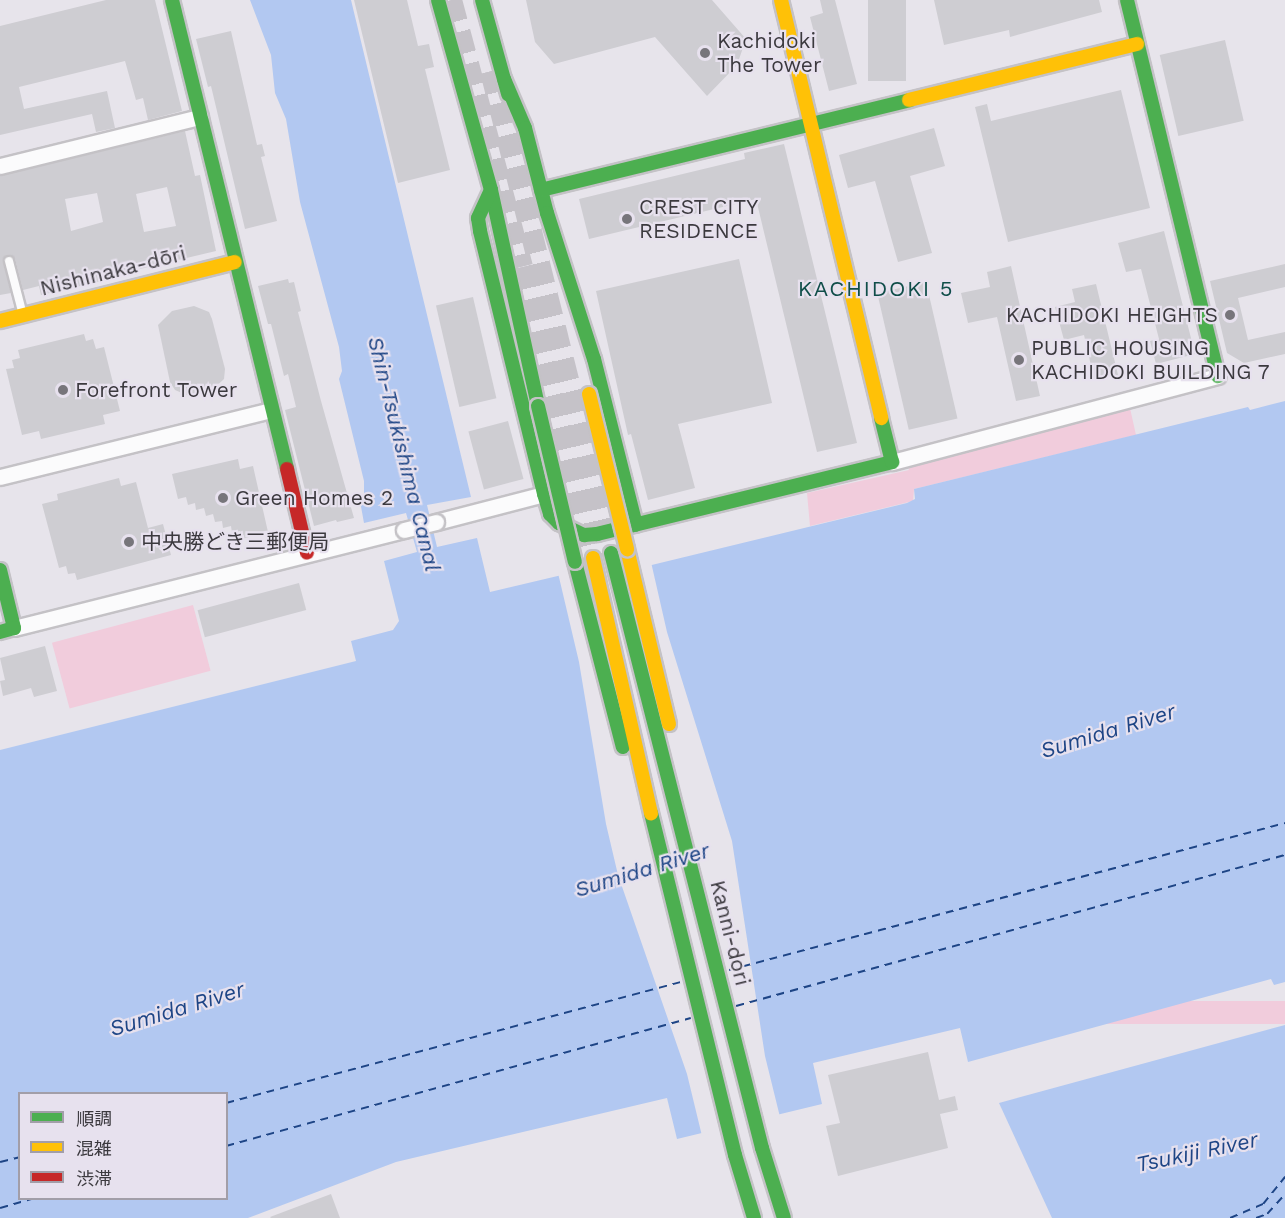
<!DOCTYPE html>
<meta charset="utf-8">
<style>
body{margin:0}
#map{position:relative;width:1285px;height:1218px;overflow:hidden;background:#e7e4eb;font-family:"Work Sans","Noto Sans JP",sans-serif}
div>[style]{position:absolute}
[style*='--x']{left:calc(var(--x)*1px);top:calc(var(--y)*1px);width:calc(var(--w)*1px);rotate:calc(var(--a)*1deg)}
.green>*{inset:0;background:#f1ccdc;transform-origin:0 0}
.water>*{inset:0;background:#b2c8f1}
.pier>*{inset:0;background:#e7e4eb}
.ferry>*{height:1.5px;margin-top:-0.75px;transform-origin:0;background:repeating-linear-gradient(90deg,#1e4586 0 8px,transparent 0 14px)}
.building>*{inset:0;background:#cecdd2;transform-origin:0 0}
.primary-tunnel>*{height:22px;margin-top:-11px;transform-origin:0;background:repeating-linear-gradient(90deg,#c5c2c8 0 22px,transparent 0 33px)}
.roads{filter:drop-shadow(2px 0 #c4c2c6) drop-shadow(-2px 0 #c4c2c6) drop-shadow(0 2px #c4c2c6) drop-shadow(0 -2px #c4c2c6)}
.lane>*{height:8px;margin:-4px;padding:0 4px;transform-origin:4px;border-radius:4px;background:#fbfbfc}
.street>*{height:15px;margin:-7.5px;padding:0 7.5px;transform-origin:7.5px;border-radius:7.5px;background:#fbfbfc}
.fast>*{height:14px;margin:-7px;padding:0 7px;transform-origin:7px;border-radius:7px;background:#4caf50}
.slow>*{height:14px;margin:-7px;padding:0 7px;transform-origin:7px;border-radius:7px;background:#ffc107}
.jam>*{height:14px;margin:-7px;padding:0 7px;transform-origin:7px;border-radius:7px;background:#c62828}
.bridges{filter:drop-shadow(2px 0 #c4c2c6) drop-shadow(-2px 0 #c4c2c6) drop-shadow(0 2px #c4c2c6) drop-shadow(0 -2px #c4c2c6)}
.street-bridge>*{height:15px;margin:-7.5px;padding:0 7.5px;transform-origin:7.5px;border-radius:7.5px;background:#fbfbfc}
.fast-bridge>*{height:14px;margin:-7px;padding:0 7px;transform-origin:7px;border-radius:7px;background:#4caf50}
.slow-bridge>*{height:14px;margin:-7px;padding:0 7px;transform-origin:7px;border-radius:7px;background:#ffc107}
.dots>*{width:16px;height:16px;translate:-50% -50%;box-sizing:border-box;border:3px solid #e7e1ee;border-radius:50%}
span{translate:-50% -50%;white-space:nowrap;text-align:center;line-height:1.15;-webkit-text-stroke:4.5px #e7e1ee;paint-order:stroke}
.poi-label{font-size:21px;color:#3b393e}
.left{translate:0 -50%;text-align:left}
.right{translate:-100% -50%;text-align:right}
.street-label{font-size:21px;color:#3b393e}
.neighbourhood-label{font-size:22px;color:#104e49;letter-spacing:1.5px}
.water-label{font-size:22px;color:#1e4586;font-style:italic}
.legend{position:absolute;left:18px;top:1092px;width:210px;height:108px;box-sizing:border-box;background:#e7e1ee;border:2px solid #a29ea8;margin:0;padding:8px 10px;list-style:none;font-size:18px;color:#3b393e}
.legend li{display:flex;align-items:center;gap:12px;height:30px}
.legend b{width:30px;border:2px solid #a29ea8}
</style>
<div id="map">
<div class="green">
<div style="clip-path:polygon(1130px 408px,1136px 435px,914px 489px,913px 501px,810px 526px,807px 493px,909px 470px,907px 463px)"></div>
<div style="left:193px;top:605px;width:68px;height:146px;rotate:75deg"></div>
<div style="left:1285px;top:1001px;width:23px;height:309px;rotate:90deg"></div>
</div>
<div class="water">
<div style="clip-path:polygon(evenodd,250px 0,351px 0,471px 497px,427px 505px,437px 547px,477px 538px,490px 592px,583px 570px,594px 579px,907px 503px,915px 499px,914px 489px,1248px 407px,1250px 410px,1285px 401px,1285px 982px,1274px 985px,1271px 979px,968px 1062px,960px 1028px,813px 1063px,822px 1104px,677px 1139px,667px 1098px,396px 1162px,248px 1218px,0 1218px,0 750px,356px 661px,351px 641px,393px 630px,399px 621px,384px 561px,417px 552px,406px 513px,364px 523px,360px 501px,364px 500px,364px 481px,339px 379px,342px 371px,339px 347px,300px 202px,286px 119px,275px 93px,271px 55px,250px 0,20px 1094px,226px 1094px,226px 1198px,20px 1198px,20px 1094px)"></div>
<div style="clip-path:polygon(1285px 1025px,1285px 1218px,1052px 1218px,999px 1103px)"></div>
</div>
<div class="pier">
<div style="clip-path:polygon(651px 562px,667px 632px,732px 841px,765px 1056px,780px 1117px,702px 1136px,687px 1074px,618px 875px,606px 824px,579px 662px,558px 573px,583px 567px,594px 576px)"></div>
</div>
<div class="ferry">
<div style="--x:729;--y:970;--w:575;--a:-14.81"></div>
<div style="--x:736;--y:1006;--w:569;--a:-15.38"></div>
<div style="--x:226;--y:1103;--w:471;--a:-14.9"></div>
<div style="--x:226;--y:1146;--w:482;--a:-15.4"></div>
<div style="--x:0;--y:1162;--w:21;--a:-14"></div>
<div style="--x:0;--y:1208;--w:36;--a:-16"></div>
<div style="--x:1230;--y:1218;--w:36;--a:-23"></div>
<div style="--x:1263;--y:1204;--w:35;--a:-51"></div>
<div style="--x:1256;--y:1218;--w:12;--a:-20"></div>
<div style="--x:1267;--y:1214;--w:27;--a:-48"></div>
</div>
<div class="building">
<div style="clip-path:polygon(106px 0,155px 0,182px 111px,148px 120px,143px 98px,136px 100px,125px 61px,19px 87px,24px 109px,107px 91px,115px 128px,96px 132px,92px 114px,0 135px,0 26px)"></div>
<div style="clip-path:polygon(354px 0,407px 0,418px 46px,429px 44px,434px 67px,425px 69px,450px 170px,398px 183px)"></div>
<div style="clip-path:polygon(526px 0,712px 0,746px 39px,737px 65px,707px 96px,655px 37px,554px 64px,535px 42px)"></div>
<div style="clip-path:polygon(820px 0,835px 0,857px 84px,829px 91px,810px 17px,823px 13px)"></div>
<div style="left:868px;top:0;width:38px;height:81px"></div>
<div style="clip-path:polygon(934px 0,1099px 0,1102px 12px,1010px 37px,1009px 30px,944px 45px)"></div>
<div style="clip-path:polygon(231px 31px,257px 145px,262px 144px,265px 156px,261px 157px,277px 221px,245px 229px,211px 86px,208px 87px,196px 39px)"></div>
<div style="left:1225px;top:40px;width:83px;height:67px;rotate:77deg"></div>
<div style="clip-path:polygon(1121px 90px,1150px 208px,1008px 242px,975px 107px,987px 104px,991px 121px)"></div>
<div style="clip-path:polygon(934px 128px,945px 166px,910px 176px,932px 253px,898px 262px,875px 181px,848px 188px,839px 155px)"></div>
<div style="clip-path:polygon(evenodd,185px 131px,195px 176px,200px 175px,216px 251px,102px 278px,102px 281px,41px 295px,39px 286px,23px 290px,15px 259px,8px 255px,3px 262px,11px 293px,0 295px,0 176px,185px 131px,167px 187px,176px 226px,144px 232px,136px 194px,167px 187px,185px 131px,97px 193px,103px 222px,71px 231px,65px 199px,97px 193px)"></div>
<div style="clip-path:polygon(784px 144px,857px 443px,817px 452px,756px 199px,589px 239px,579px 199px,745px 159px,744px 153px)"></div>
<div style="clip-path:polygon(1164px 231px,1195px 354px,1156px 364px,1150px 341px,1159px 339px,1141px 269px,1126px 272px,1118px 243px)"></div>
<div style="clip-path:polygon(739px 259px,772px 403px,678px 424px,695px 488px,648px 500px,631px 434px,628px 435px,596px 291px)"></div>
<div style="clip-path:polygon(1285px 264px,1285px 287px,1238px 298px,1248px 340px,1285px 332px,1285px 354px,1244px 363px,1227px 353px,1210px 281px)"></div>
<div style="clip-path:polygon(1011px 266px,1040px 396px,1016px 401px,997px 317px,968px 323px,961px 293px,990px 287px,987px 272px)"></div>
<div style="clip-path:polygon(288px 279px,289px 283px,294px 282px,301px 311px,298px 312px,321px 401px,354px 518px,337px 522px,336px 520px,314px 526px,285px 410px,296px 407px,288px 374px,284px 376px,271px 324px,268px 324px,258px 286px)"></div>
<div style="left:926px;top:282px;width:140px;height:50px;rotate:77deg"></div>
<div style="clip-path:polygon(1096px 284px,1118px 375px,1094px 379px,1084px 335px,1064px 340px,1055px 307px,1075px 302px,1072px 289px)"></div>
<div style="left:473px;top:297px;width:104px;height:38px;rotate:77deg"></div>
<div style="clip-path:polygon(194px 306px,209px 312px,212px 319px,225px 369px,224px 379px,210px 392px,189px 396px,175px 390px,170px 382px,158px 325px,172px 311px)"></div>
<div style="clip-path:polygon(84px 334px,86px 341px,93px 339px,96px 349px,104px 347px,120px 411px,103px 415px,105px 424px,41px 439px,39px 431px,22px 435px,6px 369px,14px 368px,12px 360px,20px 358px,18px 350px)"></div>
<div style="left:508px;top:421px;width:60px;height:41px;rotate:75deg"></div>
<div style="clip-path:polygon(238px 459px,240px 469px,253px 466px,268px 532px,242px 539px,240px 531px,232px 533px,231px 526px,223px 528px,222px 521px,215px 522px,213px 514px,206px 516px,204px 508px,196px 510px,195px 503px,188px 505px,186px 497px,178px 499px,172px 474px)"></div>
<div style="clip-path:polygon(119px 478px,121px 486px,136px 482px,148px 528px,163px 524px,171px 555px,77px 580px,75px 573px,68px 574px,66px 566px,59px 568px,42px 504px,58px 500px,57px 494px)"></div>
<div style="left:299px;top:583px;width:28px;height:105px;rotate:75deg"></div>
<div style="clip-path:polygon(45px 646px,57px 691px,34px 697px,31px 688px,3px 696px,0 681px,5px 680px,0 658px)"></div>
<div style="clip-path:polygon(928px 1052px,939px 1100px,955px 1096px,958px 1110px,940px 1114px,948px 1148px,838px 1176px,826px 1126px,840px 1123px,828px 1075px)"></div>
<div style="clip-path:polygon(331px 1194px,340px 1218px,271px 1218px,270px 1217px)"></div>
</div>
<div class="primary-tunnel">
<div style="--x:451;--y:0;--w:276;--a:75.1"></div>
<div style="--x:522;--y:267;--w:300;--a:76.3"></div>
<div style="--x:491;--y:71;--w:495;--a:76"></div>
</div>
<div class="roads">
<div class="lane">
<div style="--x:9;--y:261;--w:56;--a:75.5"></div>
</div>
<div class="street">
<div style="--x:0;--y:166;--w:206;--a:-13.8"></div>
<div style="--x:892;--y:462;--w:337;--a:-14.8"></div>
<div style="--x:0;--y:477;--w:279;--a:-13.9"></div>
<div style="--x:436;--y:522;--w:112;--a:-14.5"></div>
<div style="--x:14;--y:628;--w:402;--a:-14.1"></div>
</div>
<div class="fast">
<div style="--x:172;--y:0;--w:483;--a:76.2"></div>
<div style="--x:438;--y:0;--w:197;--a:74.4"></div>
<div style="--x:491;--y:190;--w:221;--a:77.7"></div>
<div style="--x:482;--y:0;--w:98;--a:74.5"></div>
<div style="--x:1127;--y:0;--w:387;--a:76.4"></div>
<div style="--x:504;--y:79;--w:53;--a:66.8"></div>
<div style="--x:525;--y:128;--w:88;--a:75.5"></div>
<div style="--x:547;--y:213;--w:153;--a:72.2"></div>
<div style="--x:594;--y:359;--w:171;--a:75.8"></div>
<div style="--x:491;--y:190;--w:31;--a:115"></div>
<div style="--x:478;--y:218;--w:13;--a:81"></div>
<div style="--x:480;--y:231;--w:271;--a:76.3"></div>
<div style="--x:541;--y:190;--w:379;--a:-13.7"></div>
<div style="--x:544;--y:494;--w:21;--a:73"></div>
<div style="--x:550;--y:514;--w:13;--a:45"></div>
<div style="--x:559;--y:523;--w:28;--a:26"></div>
<div style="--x:584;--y:535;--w:13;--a:-4"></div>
<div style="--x:597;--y:534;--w:304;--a:-13.7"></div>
<div style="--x:892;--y:462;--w:45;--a:-104"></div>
<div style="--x:611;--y:553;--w:614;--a:75.76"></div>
<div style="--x:762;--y:1148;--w:73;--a:72.6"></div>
<div style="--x:575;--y:562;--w:191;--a:75.5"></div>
<div style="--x:0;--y:570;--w:60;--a:76.4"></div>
<div style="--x:14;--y:628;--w:15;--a:164"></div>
<div style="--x:651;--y:813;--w:352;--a:76.2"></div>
<div style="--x:735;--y:1155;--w:66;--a:73.2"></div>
</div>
<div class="slow">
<div style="--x:781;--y:0;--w:430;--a:76.5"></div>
<div style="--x:909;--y:100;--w:235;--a:-13.8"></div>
<div style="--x:0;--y:321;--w:242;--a:-14.1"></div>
<div style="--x:627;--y:549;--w:180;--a:76.5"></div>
<div style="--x:593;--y:558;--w:262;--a:77.2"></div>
</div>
<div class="jam">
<div style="--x:287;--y:469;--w:86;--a:76.6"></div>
</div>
</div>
<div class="bridges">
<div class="street-bridge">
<div style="--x:404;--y:530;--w:33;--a:-14"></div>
</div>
<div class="fast-bridge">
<div style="--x:538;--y:406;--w:160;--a:76.7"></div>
</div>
<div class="slow-bridge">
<div style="--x:589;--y:394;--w:160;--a:76.2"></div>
</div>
</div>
<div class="dots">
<div style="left:705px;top:53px;background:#77757b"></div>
<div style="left:627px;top:219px;background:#77757b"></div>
<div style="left:1230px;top:315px;background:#77757b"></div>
<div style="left:1019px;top:360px;background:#77757b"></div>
<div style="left:63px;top:390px;background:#77757b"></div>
<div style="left:223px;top:498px;background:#77757b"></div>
<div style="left:129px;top:542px;background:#77757b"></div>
</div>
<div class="poi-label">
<span class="left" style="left:717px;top:53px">Kachidoki<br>The Tower</span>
<span class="left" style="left:639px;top:219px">CREST CITY<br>RESIDENCE</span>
<span class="right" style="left:1218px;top:315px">KACHIDOKI HEIGHTS</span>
<span class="left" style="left:1031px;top:360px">PUBLIC HOUSING<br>KACHIDOKI BUILDING 7</span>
<span class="left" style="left:75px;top:390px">Forefront Tower</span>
<span class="left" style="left:235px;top:498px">Green Homes 2</span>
<span class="left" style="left:141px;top:542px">中央勝どき三郵便局</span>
</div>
<div class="street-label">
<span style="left:113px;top:271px;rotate:-14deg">Nishinaka-dōri</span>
<span style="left:730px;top:933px;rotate:76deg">Kanni-dori</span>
</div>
<div class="neighbourhood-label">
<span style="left:876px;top:289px">KACHIDOKI 5</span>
</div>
<div class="water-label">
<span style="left:404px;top:454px;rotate:76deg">Shin-Tsukishima Canal</span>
<span style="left:1108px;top:731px;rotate:-17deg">Sumida River</span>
<span style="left:642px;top:870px;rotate:-17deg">Sumida River</span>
<span style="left:177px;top:1009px;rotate:-17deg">Sumida River</span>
<span style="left:1197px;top:1152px;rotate:-12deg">Tsukiji River</span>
</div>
<ul class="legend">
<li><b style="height:8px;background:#4caf50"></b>順調</li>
<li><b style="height:8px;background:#ffc107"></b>混雑</li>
<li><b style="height:8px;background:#c62828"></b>渋滞</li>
</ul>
</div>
